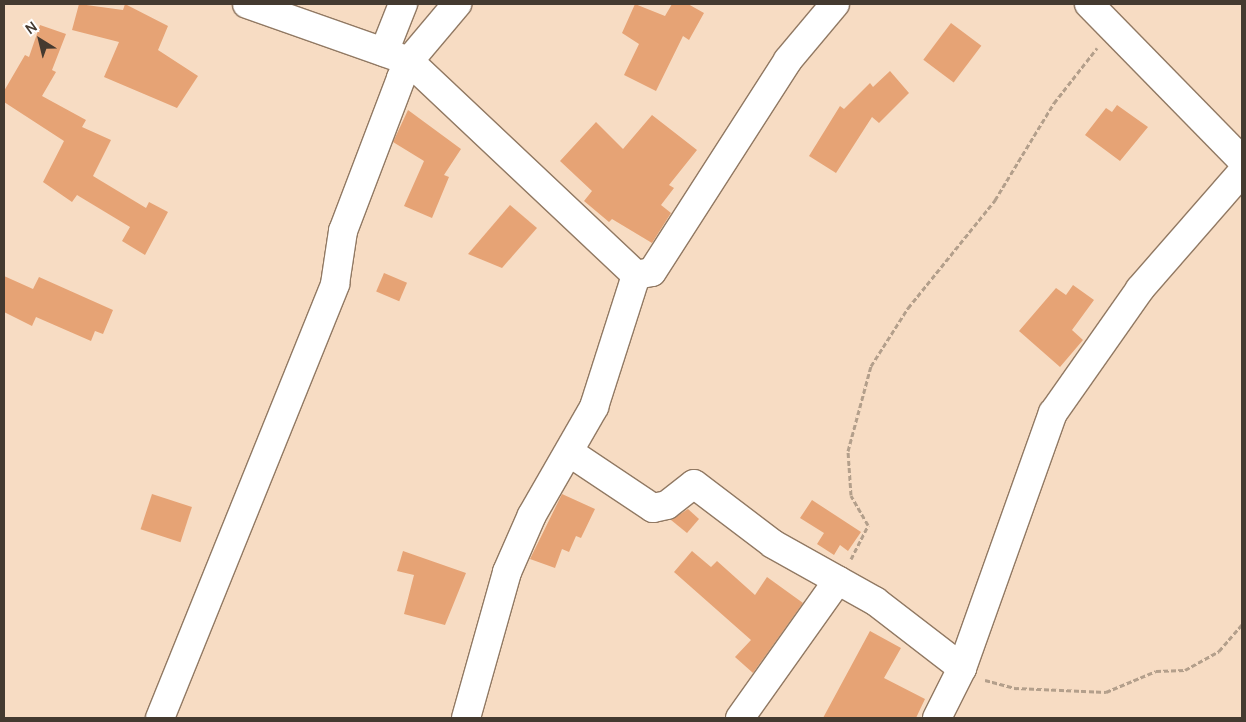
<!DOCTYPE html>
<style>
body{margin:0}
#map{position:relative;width:1246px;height:722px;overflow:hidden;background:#f7dcc3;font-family:Manrope,sans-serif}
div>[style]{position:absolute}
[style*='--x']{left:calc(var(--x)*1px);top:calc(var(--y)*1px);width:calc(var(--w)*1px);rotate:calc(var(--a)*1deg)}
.building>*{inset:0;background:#e6a375;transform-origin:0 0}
.path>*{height:3px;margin-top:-1.5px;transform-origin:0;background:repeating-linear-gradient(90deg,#b39f8b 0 5px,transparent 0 7.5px)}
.roads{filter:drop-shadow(1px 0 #917963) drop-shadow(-1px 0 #917963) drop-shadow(0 1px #917963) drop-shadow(0 -1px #917963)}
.minor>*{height:28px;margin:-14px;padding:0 14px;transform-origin:14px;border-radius:14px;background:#fff}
span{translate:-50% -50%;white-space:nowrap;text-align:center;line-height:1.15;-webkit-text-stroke:4px #fff;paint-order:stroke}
.frame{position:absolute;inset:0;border:5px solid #443a30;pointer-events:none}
.north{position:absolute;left:15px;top:15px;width:50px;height:50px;-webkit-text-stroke:4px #fff;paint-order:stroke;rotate:324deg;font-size:14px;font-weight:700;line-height:20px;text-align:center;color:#443a30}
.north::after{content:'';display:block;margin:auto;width:18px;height:22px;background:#443a30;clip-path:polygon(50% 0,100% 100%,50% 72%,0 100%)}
</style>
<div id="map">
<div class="building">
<div style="clip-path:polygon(79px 4px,123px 10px,125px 4px,168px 26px,158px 50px,198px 76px,177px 108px,104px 77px,119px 42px,72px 30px)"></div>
<div style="clip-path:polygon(635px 4px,665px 16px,672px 4px,688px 4px,704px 13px,689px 40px,683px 36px,656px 91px,624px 75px,639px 44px,622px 33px)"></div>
<div style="left:951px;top:23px;width:38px;height:46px;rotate:37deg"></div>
<div style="clip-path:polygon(40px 25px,66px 34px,52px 70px,56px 72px,42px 96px,86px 120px,82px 127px,111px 140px,93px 176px,146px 208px,149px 202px,168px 212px,145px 255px,122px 241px,130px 227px,77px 195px,72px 202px,43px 182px,64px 141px,4px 102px,4px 91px,25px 55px,29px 57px)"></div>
<div style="clip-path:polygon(890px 71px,909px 93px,879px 123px,872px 117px,836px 173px,809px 156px,840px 106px,844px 109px,870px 83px,873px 87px)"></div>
<div style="clip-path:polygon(1117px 105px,1148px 127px,1120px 161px,1085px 135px,1106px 108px,1112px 112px)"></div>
<div style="clip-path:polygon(408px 110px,461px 149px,444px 175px,449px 177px,432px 218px,404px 206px,424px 161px,393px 142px)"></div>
<div style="clip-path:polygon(652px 115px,697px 150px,669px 185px,674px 188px,661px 205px,671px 213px,652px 243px,612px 219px,609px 222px,584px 201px,592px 191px,560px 161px,596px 122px,623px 149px)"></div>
<div style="clip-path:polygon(510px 205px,537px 228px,502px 268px,468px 254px)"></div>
<div style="left:384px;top:273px;width:25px;height:20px;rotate:23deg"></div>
<div style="clip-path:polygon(4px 276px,33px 289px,39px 277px,113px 310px,103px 334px,95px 331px,91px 341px,36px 317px,32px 326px,4px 312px)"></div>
<div style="clip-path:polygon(1073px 285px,1094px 300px,1072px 330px,1083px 340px,1060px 367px,1019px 331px,1056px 288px,1066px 295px)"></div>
<div style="left:152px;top:494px;width:42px;height:37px;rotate:18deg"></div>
<div style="clip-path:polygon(562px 494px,595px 509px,581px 538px,576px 536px,569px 552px,562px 549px,555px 568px,530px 559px)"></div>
<div style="clip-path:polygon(812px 500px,861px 532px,848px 551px,840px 545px,834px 555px,817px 544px,824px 533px,800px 518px)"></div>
<div style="clip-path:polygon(688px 509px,699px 519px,687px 533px,671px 520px)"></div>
<div style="clip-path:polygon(403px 551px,466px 573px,445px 625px,404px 614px,414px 575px,397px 571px)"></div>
<div style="clip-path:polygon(692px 551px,711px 567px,717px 561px,755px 595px,767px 577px,803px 603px,753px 673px,735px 657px,751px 640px,674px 572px)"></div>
<div style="clip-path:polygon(870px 631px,901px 648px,884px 678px,925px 699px,916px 718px,823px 718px)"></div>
</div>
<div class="path">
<div style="--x:851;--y:559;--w:38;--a:-63"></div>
<div style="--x:868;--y:525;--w:34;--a:-120"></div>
<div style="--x:851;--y:495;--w:44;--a:-93.9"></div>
<div style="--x:848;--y:451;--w:88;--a:-74.9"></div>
<div style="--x:871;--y:366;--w:69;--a:-57.5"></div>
<div style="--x:908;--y:308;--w:139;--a:-51.1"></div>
<div style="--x:995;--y:200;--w:114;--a:-58.7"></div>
<div style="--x:1054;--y:103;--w:70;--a:-52"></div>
<div style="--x:985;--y:680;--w:30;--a:15"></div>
<div style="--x:1014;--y:688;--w:92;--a:2.5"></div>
<div style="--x:1106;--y:692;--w:54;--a:-22.8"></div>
<div style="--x:1156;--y:671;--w:29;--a:-2"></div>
<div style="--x:1185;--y:670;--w:39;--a:-29"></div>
<div style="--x:1219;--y:651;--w:35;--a:-49"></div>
</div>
<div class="roads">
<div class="minor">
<div style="--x:247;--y:4;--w:172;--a:19.4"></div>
<div style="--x:409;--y:61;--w:312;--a:43.3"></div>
<div style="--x:636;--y:275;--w:16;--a:-11"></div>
<div style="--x:652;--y:272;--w:252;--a:-57.3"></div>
<div style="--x:788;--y:60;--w:73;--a:-50"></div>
<div style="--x:1089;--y:4;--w:219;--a:45.6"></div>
<div style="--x:384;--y:52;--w:52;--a:-68.4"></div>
<div style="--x:569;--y:452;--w:101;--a:33.7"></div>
<div style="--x:653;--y:508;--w:14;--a:-12"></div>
<div style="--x:667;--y:505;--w:34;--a:-38"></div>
<div style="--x:694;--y:484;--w:99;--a:37.2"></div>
<div style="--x:773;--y:544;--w:117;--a:29.2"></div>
<div style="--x:875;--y:601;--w:110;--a:37.6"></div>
<div style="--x:160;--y:718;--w:468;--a:-68"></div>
<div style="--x:335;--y:284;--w:54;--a:-81.4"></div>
<div style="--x:343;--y:231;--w:164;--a:-69.2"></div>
<div style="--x:401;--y:78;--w:19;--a:-65"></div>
<div style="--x:409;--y:61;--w:75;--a:-49.9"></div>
<div style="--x:466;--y:718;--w:152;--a:-74.3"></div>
<div style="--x:507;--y:572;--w:62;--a:-66.3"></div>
<div style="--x:532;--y:515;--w:125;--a:-60.1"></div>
<div style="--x:594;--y:407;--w:139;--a:-72.3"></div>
<div style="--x:740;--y:718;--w:169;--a:-54.6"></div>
<div style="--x:937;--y:718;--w:56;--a:-63.4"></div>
<div style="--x:962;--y:668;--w:271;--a:-70.4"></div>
<div style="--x:1053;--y:413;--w:151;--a:-54.9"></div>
<div style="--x:1140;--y:289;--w:155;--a:-48.9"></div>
</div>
</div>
<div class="frame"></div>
<div class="north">N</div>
</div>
